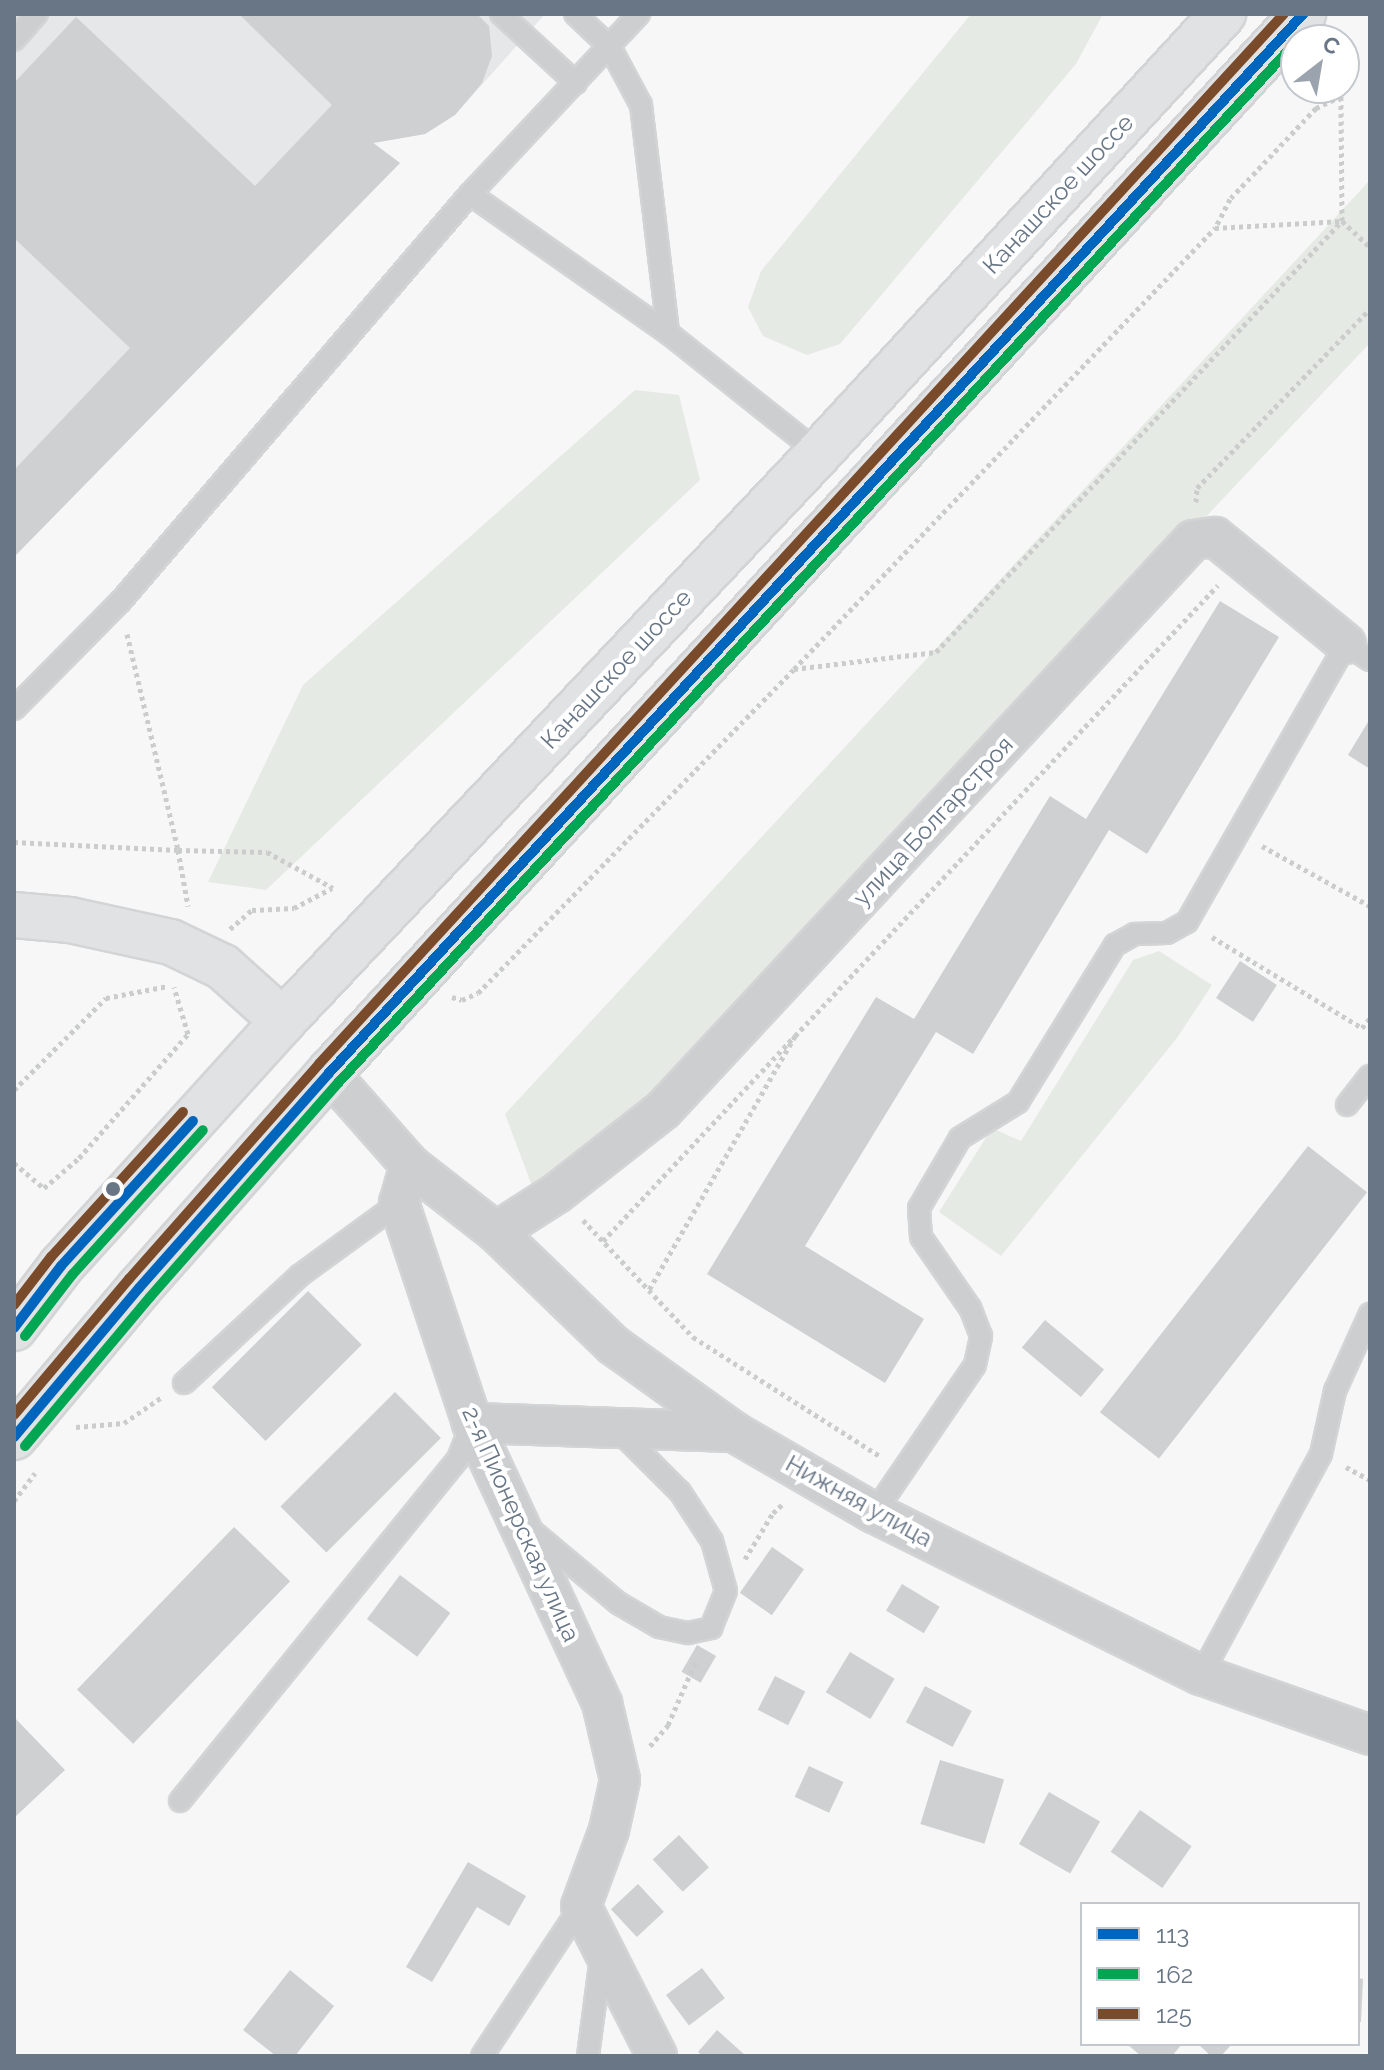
<!DOCTYPE html>
<meta charset="utf-8">
<style>
body{margin:0}
#map{position:relative;width:1384px;height:2070px;overflow:hidden;background:#f7f7f7;font-family:Raleway,sans-serif}
div>[style]{position:absolute}
[style*='--x']{left:calc(var(--x)*1px);top:calc(var(--y)*1px);width:calc(var(--w)*1px);rotate:calc(var(--a)*1deg)}
.built>*{inset:0;background:#e6e7e8}
.green>*{inset:0;background:#e6eae5}
.building>*{inset:0;background:#ced0d1;transform-origin:0 0}
.path>*{height:5px;margin-top:-2.5px;transform-origin:0;background:repeating-linear-gradient(90deg,#cbcccc 0 4px,transparent 0 8px)}
.roads{filter:drop-shadow(2px 0 #d3d4d5) drop-shadow(-2px 0 #d3d4d5) drop-shadow(0 2px #d3d4d5) drop-shadow(0 -2px #d3d4d5)}
.lane>*{height:20px;margin:-10px;padding:0 10px;transform-origin:10px;border-radius:10px;background:#cdced0}
.street>*{height:38px;margin:-19px;padding:0 19px;transform-origin:19px;border-radius:19px;background:#cdced0}
.secondary>*{height:44px;margin:-22px;padding:0 22px;transform-origin:22px;border-radius:22px;background:#e1e2e3}
.primary>*{height:44px;margin:-22px;padding:0 22px;transform-origin:22px;border-radius:22px;background:#e1e2e3}
.bus-1>*{height:10px;margin:-5px;padding:0 5px;transform-origin:5px;border-radius:5px;background:#0065bd}
.bus-2>*{height:10px;margin:-5px;padding:0 5px;transform-origin:5px;border-radius:5px;background:#00a651}
.bus-3>*{height:10px;margin:-5px;padding:0 5px;transform-origin:5px;border-radius:5px;background:#7a4b2a}
.dots>*{width:22px;height:22px;translate:-50% -50%;box-sizing:border-box;border:4px solid #fff;border-radius:50%}
span{translate:-50% -50%;white-space:nowrap;text-align:center;line-height:1.15;-webkit-text-stroke:8px #fff;paint-order:stroke}
.street-label{font-size:24px;color:#687686}
.frame{position:absolute;inset:0;border:16px solid #687686;pointer-events:none}
.legend{position:absolute;left:1080px;top:1902px;width:280px;height:144px;box-sizing:border-box;background:#fff;border:2px solid #c3c8cf;margin:0;padding:10px 14px;list-style:none;font-size:24px;color:#687686}
.legend li{display:flex;align-items:center;gap:16px;height:40px}
.legend b{width:40px;border:2px solid #c3c8cf}
.north{position:absolute;left:1280px;top:24px;width:80px;height:80px;box-sizing:border-box;background:#fff;border:2px solid #c3c8cf;border-radius:50%;rotate:31deg;font-size:22px;font-weight:700;line-height:32px;text-align:center;color:#687686}
.north::after{content:'';display:block;margin:auto;width:28px;height:36px;background:#9aa3ae;clip-path:polygon(50% 0,100% 100%,50% 72%,0 100%)}
</style>
<div id="map">
<div class="built">
<div style="clip-path:polygon(14px 14px,545px 14px,455px 115px,425px 134px,374px 143px,400px 163px,14px 557px)"></div>
</div>
<div class="green">
<div style="clip-path:polygon(971px 14px,1103px 14px,1076px 64px,840px 344px,807px 355px,763px 336px,748px 307px,761px 271px)"></div>
<div style="clip-path:polygon(1370px 180px,1370px 343px,544px 1218px,505px 1114px)"></div>
<div style="clip-path:polygon(635px 390px,679px 395px,700px 480px,266px 890px,208px 882px,303px 685px)"></div>
<div style="clip-path:polygon(1159px 951px,1212px 985px,1177px 1038px,1001px 1256px,939px 1212px,992px 1128px,1021px 1141px,1133px 960px)"></div>
</div>
<div class="building">
<div style="clip-path:polygon(239px 14px,477px 14px,489px 26px,492px 56px,482px 83px,455px 115px,425px 134px,373px 143px,400px 163px,14px 557px,14px 466px,16px 468px,130px 348px,14px 238px,14px 83px,76px 17px,255px 186px,332px 105px)"></div>
<div style="clip-path:polygon(1220px 601px,1279px 637px,1147px 854px,1109px 830px,973px 1054px,936px 1032px,805px 1246px,924px 1319px,885px 1383px,707px 1274px,876px 997px,914px 1019px,1050px 796px,1086px 819px)"></div>
<div style="clip-path:polygon(1368px 722px,1370px 723px,1370px 769px,1348px 755px)"></div>
<div style="left:1240px;top:961px;width:44px;height:44px;rotate:33deg"></div>
<div style="left:1308px;top:1146px;width:75px;height:338px;rotate:38deg"></div>
<div style="left:308px;top:1291px;width:76px;height:136px;rotate:45deg"></div>
<div style="left:1045px;top:1320px;width:77px;height:36px;rotate:40deg"></div>
<div style="left:395px;top:1392px;width:65px;height:162px;rotate:45deg"></div>
<div style="left:234px;top:1527px;width:78px;height:226px;rotate:44deg"></div>
<div style="left:772px;top:1547px;width:39px;height:56px;rotate:35deg"></div>
<div style="left:400px;top:1575px;width:63px;height:55px;rotate:37deg"></div>
<div style="left:902px;top:1584px;width:44px;height:31px;rotate:31deg"></div>
<div style="left:697px;top:1645px;width:22px;height:31px;rotate:30deg"></div>
<div style="left:850px;top:1652px;width:52px;height:47px;rotate:31deg"></div>
<div style="left:775px;top:1676px;width:34px;height:38px;rotate:27deg"></div>
<div style="left:925px;top:1686px;width:53px;height:41px;rotate:28deg"></div>
<div style="clip-path:polygon(14px 1717px,65px 1770px,14px 1818px)"></div>
<div style="left:940px;top:1760px;width:67px;height:67px;rotate:17deg"></div>
<div style="left:809px;top:1766px;width:38px;height:34px;rotate:25deg"></div>
<div style="left:1049px;top:1792px;width:59px;height:60px;rotate:30deg"></div>
<div style="left:1140px;top:1810px;width:63px;height:51px;rotate:35deg"></div>
<div style="left:679px;top:1835px;width:44px;height:36px;rotate:47deg"></div>
<div style="clip-path:polygon(468px 1862px,526px 1896px,509px 1926px,477px 1907px,432px 1982px,406px 1967px)"></div>
<div style="left:638px;top:1884px;width:38px;height:37px;rotate:47deg"></div>
<div style="left:702px;top:1968px;width:38px;height:45px;rotate:53deg"></div>
<div style="clip-path:polygon(290px 1970px,334px 2006px,295px 2056px,276px 2056px,243px 2030px)"></div>
<div style="clip-path:polygon(1358px 1978px,1363px 1979px,1361px 2022px,1358px 2022px)"></div>
<div style="clip-path:polygon(717px 2030px,746px 2056px,703px 2056px,698px 2052px)"></div>
<div style="clip-path:polygon(1127px 2044px,1182px 2044px,1172px 2056px,1141px 2056px)"></div>
<div style="clip-path:polygon(1198px 2044px,1232px 2044px,1221px 2056px,1211px 2056px)"></div>
</div>
<div class="path">
<div style="--x:1196;--y:502;--w:14;--a:-86"></div>
<div style="--x:1197;--y:488;--w:249;--a:-46"></div>
<div style="--x:127;--y:634;--w:222;--a:76.7"></div>
<div style="--x:178;--y:850;--w:89;--a:1.3"></div>
<div style="--x:267;--y:852;--w:75;--a:28.6"></div>
<div style="--x:794;--y:669;--w:610;--a:-46.33"></div>
<div style="--x:1215;--y:228;--w:127;--a:-3.2"></div>
<div style="--x:1342;--y:221;--w:38;--a:43"></div>
<div style="--x:14;--y:842;--w:164;--a:2.8"></div>
<div style="--x:178;--y:850;--w:57;--a:79.9"></div>
<div style="--x:1262;--y:846;--w:124;--a:29.1"></div>
<div style="--x:230;--y:929;--w:29;--a:-41"></div>
<div style="--x:252;--y:910;--w:42;--a:-2.7"></div>
<div style="--x:294;--y:908;--w:43;--a:-27.8"></div>
<div style="--x:1212;--y:937;--w:175;--a:31.2"></div>
<div style="--x:1362;--y:1028;--w:13;--a:-51"></div>
<div style="--x:452;--y:997;--w:10;--a:17"></div>
<div style="--x:462;--y:1000;--w:17;--a:-24"></div>
<div style="--x:478;--y:993;--w:453;--a:-45.7"></div>
<div style="--x:794;--y:669;--w:143;--a:-6.8"></div>
<div style="--x:936;--y:652;--w:592;--a:-46.71"></div>
<div style="--x:1342;--y:221;--w:125;--a:-90.5"></div>
<div style="--x:1341;--y:96;--w:28;--a:154"></div>
<div style="--x:1316;--y:108;--w:125;--a:133.4"></div>
<div style="--x:1230;--y:199;--w:33;--a:117"></div>
<div style="--x:795;--y:1036;--w:618;--a:-46.83"></div>
<div style="--x:14;--y:1090;--w:130;--a:-45"></div>
<div style="--x:106;--y:998;--w:63;--a:-11"></div>
<div style="--x:14;--y:1163;--w:39;--a:40"></div>
<div style="--x:44;--y:1188;--w:46;--a:-40.6"></div>
<div style="--x:79;--y:1158;--w:165;--a:-48.7"></div>
<div style="--x:188;--y:1034;--w:49;--a:-106.6"></div>
<div style="--x:583;--y:1220;--w:161;--a:46.8"></div>
<div style="--x:693;--y:1337;--w:222;--a:32.5"></div>
<div style="--x:603;--y:1241;--w:281;--a:-46.9"></div>
<div style="--x:795;--y:1036;--w:293;--a:119.9"></div>
<div style="--x:76;--y:1427;--w:48;--a:-4.8"></div>
<div style="--x:124;--y:1423;--w:46;--a:-34.4"></div>
<div style="--x:1346;--y:1467;--w:27;--a:28"></div>
<div style="--x:14;--y:1501;--w:35;--a:-53"></div>
<div style="--x:745;--y:1559;--w:54;--a:-58.7"></div>
<div style="--x:773;--y:1513;--w:16;--a:-43"></div>
<div style="--x:650;--y:1746;--w:28;--a:-49"></div>
<div style="--x:668;--y:1725;--w:70;--a:-66.4"></div>
</div>
<div class="roads">
<div class="lane">
<div style="--x:501;--y:14;--w:102;--a:42.6"></div>
<div style="--x:575;--y:14;--w:48;--a:43.3"></div>
<div style="--x:610;--y:47;--w:66;--a:61.9"></div>
<div style="--x:641;--y:105;--w:230;--a:83.2"></div>
<div style="--x:14;--y:40;--w:35;--a:-49"></div>
<div style="--x:470;--y:194;--w:247;--a:-46.8"></div>
<div style="--x:14;--y:709;--w:151;--a:-45.3"></div>
<div style="--x:120;--y:602;--w:538;--a:-49.38"></div>
<div style="--x:470;--y:194;--w:242;--a:35.1"></div>
<div style="--x:668;--y:333;--w:193;--a:38.5"></div>
<div style="--x:1347;--y:1105;--w:37;--a:-52"></div>
<div style="--x:184;--y:1383;--w:157;--a:-42.9"></div>
<div style="--x:299;--y:1276;--w:124;--a:-36.1"></div>
<div style="--x:874;--y:1513;--w:179;--a:-55.7"></div>
<div style="--x:975;--y:1365;--w:30;--a:-78"></div>
<div style="--x:981;--y:1336;--w:30;--a:-111"></div>
<div style="--x:970;--y:1308;--w:86;--a:-124.6"></div>
<div style="--x:921;--y:1237;--w:29;--a:-94"></div>
<div style="--x:919;--y:1208;--w:81;--a:-59.6"></div>
<div style="--x:960;--y:1138;--w:68;--a:-31.8"></div>
<div style="--x:1018;--y:1102;--w:185;--a:-58.3"></div>
<div style="--x:1115;--y:945;--w:23;--a:-29"></div>
<div style="--x:1135;--y:934;--w:32;--a:-2"></div>
<div style="--x:1167;--y:933;--w:23;--a:-29"></div>
<div style="--x:1187;--y:922;--w:320;--a:-60.2"></div>
<div style="--x:1346;--y:644;--w:29;--a:34"></div>
<div style="--x:532;--y:1531;--w:112;--a:39.9"></div>
<div style="--x:618;--y:1603;--w:48;--a:30.3"></div>
<div style="--x:659;--y:1627;--w:30;--a:12"></div>
<div style="--x:688;--y:1633;--w:24;--a:-12"></div>
<div style="--x:711;--y:1628;--w:40;--a:-68"></div>
<div style="--x:726;--y:1591;--w:52;--a:-105.6"></div>
<div style="--x:712;--y:1541;--w:59;--a:-123.1"></div>
<div style="--x:680;--y:1492;--w:89;--a:-135"></div>
<div style="--x:1201;--y:1675;--w:251;--a:-61.5"></div>
<div style="--x:1321;--y:1454;--w:65;--a:-77.5"></div>
<div style="--x:1335;--y:1391;--w:85;--a:-65.6"></div>
<div style="--x:180;--y:1801;--w:441;--a:-50.9"></div>
<div style="--x:458;--y:1459;--w:39;--a:-69"></div>
<div style="--x:482;--y:2056;--w:180;--a:-56.6"></div>
<div style="--x:588;--y:2056;--w:100;--a:-82.5"></div>
</div>
<div class="street">
<div style="--x:329;--y:1073;--w:123;--a:48.6"></div>
<div style="--x:410;--y:1165;--w:109;--a:37.9"></div>
<div style="--x:496;--y:1232;--w:163;--a:44"></div>
<div style="--x:613;--y:1345;--w:149;--a:35.7"></div>
<div style="--x:734;--y:1432;--w:162;--a:30.1"></div>
<div style="--x:874;--y:1513;--w:365;--a:26.4"></div>
<div style="--x:1201;--y:1675;--w:179;--a:19.5"></div>
<div style="--x:410;--y:1165;--w:40;--a:106"></div>
<div style="--x:399;--y:1203;--w:232;--a:71.6"></div>
<div style="--x:472;--y:1423;--w:309;--a:65.1"></div>
<div style="--x:602;--y:1703;--w:79;--a:76.8"></div>
<div style="--x:620;--y:1780;--w:51;--a:102.4"></div>
<div style="--x:609;--y:1830;--w:81;--a:110.2"></div>
<div style="--x:581;--y:1906;--w:168;--a:63.1"></div>
<div style="--x:496;--y:1232;--w:72;--a:-32.6"></div>
<div style="--x:557;--y:1193;--w:135;--a:-38.1"></div>
<div style="--x:663;--y:1110;--w:778;--a:-47.08"></div>
<div style="--x:1193;--y:540;--w:22;--a:-8"></div>
<div style="--x:1215;--y:537;--w:169;--a:39.2"></div>
<div style="--x:472;--y:1423;--w:262;--a:2"></div>
</div>
<div class="secondary">
<div style="--x:14;--y:915;--w:56;--a:5.1"></div>
<div style="--x:70;--y:920;--w:103;--a:12.3"></div>
<div style="--x:171;--y:942;--w:58;--a:25.7"></div>
<div style="--x:223;--y:967;--w:81;--a:42"></div>
</div>
<div class="primary">
<div style="--x:14;--y:1328;--w:78;--a:-52.8"></div>
<div style="--x:61;--y:1266;--w:331;--a:-47.8"></div>
<div style="--x:283;--y:1021;--w:781;--a:-46.66"></div>
<div style="--x:819;--y:453;--w:597;--a:-47.38"></div>
<div style="--x:14;--y:1437;--w:194;--a:-50"></div>
<div style="--x:139;--y:1288;--w:287;--a:-48.5"></div>
<div style="--x:329;--y:1073;--w:1439;--a:-47.39"></div>
</div>
</div>
<div class="bus-1">
<div style="--x:14;--y:1328;--w:78;--a:-52.8"></div>
<div style="--x:61;--y:1266;--w:196;--a:-47.7"></div>
<div style="--x:14;--y:1437;--w:194;--a:-50"></div>
<div style="--x:139;--y:1288;--w:287;--a:-48.5"></div>
<div style="--x:329;--y:1073;--w:1439;--a:-47.39"></div>
</div>
<div class="bus-2">
<div style="--x:25;--y:1336;--w:77;--a:-52.4"></div>
<div style="--x:72;--y:1275;--w:195;--a:-47.9"></div>
<div style="--x:25;--y:1446;--w:194;--a:-50"></div>
<div style="--x:150;--y:1297;--w:286;--a:-48.7"></div>
<div style="--x:339;--y:1082;--w:1413;--a:-47.38"></div>
</div>
<div class="bus-3">
<div style="--x:14;--y:1305;--w:61;--a:-52.4"></div>
<div style="--x:51;--y:1257;--w:196;--a:-47.7"></div>
<div style="--x:14;--y:1415;--w:178;--a:-49.8"></div>
<div style="--x:129;--y:1279;--w:287;--a:-48.5"></div>
<div style="--x:319;--y:1064;--w:1426;--a:-47.42"></div>
</div>
<div class="dots">
<div style="left:113px;top:1189px;background:#687686"></div>
</div>
<div class="street-label">
<span style="left:1058px;top:194px;rotate:-47deg">Канашское шоссе</span>
<span style="left:616px;top:669px;rotate:-47deg">Канашское шоссе</span>
<span style="left:933px;top:821px;rotate:-47deg">улица Болгарстроя</span>
<span style="left:859px;top:1501px;rotate:29deg">Нижняя улица</span>
<span style="left:521px;top:1524px;rotate:66deg">2-я Пионерская улица</span>
</div>
<div class="frame"></div>
<ul class="legend">
<li><b style="height:10px;background:#0065bd"></b>113</li>
<li><b style="height:10px;background:#00a651"></b>162</li>
<li><b style="height:10px;background:#7a4b2a"></b>125</li>
</ul>
<div class="north">С</div>
</div>
